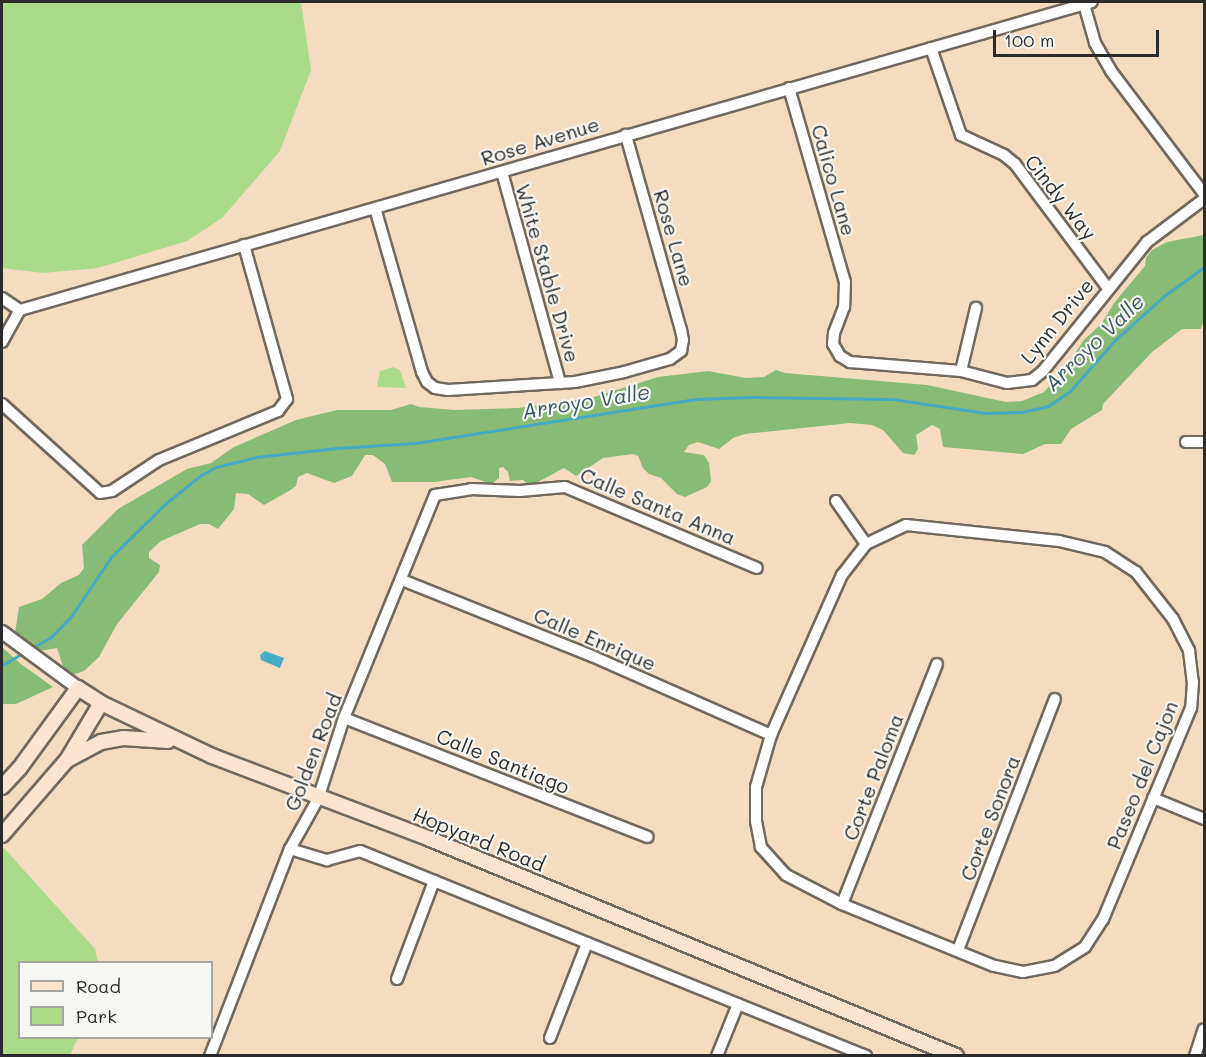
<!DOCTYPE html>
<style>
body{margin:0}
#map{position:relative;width:1206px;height:1057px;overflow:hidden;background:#f3dcc0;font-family:Mali,sans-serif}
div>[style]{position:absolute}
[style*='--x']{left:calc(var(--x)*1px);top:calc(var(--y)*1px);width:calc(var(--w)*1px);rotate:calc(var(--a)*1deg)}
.green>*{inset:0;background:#abdb89}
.forest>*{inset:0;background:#88bb75}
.water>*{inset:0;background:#46acc5}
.stream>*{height:3px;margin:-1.5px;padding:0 1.5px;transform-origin:1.5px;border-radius:1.5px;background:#46acc5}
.roads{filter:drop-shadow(2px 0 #71695f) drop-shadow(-2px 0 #71695f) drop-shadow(0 2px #71695f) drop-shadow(0 -2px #71695f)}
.minor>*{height:10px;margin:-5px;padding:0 5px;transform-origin:5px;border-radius:5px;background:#fff}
.tertiary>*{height:12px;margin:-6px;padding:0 6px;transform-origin:6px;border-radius:6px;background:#fff}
.secondary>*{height:14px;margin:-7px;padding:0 7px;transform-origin:7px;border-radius:7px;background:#fce5d0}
span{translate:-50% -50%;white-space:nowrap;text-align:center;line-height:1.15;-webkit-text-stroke:4.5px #f6f6f2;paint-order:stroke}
.street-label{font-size:20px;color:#2b2b2b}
.water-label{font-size:21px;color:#345861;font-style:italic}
.frame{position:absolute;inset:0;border:3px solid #2b2b2b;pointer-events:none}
.legend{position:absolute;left:18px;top:961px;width:195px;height:78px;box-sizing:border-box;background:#f6f6f2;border:2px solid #a5a5a2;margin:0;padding:8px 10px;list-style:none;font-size:18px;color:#2b2b2b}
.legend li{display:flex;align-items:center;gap:12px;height:30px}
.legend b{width:30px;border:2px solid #a5a5a2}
.scale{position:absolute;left:993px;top:30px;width:166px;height:27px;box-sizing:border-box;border:3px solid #2b2b2b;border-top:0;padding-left:8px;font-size:18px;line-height:21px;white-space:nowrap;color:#2b2b2b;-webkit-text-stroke:4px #f6f6f2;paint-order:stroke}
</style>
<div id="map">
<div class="green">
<div style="clip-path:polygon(2px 2px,301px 2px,311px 70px,280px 151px,222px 218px,187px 241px,98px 268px,43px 273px,2px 268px)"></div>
<div style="clip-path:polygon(393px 367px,400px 370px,406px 388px,377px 387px,380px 371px)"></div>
<div style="clip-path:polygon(4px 848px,95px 949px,98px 962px,20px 962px,20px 1038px,78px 1038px,70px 1055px,2px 1055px,2px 850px)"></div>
</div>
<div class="forest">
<div style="clip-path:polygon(1204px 235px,1204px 319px,1201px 329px,1182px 329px,1152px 352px,1103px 404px,1102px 410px,1071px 429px,1061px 444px,1045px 444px,1023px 454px,943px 447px,940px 429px,932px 425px,916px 435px,918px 449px,914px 455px,903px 453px,883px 430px,872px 425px,850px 423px,745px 434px,733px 438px,719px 449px,698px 442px,689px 445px,684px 452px,704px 455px,709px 463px,711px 481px,707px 487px,685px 497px,677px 494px,661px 478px,649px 474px,643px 468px,638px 456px,633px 454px,603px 458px,576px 476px,564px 468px,538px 482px,528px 484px,523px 480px,510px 481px,508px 472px,503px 467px,499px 468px,499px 478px,492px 484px,471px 477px,434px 482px,392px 482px,385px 464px,373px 455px,365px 455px,352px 476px,334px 483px,307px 473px,298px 477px,296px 486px,289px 491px,264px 505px,248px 494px,236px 493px,234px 509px,218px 529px,209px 524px,200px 524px,161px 541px,149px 552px,149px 558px,160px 565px,159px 572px,117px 624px,99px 657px,84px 671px,72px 675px,64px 669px,57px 648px,39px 651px,20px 641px,15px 633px,19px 607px,42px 599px,61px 583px,79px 575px,84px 568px,82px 545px,118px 509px,187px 469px,211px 463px,234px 447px,296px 420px,337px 410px,391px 410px,411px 404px,419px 407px,455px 410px,518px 408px,591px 398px,658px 377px,708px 371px,746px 378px,764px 377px,776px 370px,785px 373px,927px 385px,1006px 402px,1022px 401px,1044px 392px,1065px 369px,1083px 341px,1102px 323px,1114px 303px,1145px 266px,1146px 258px,1152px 250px,1167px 242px)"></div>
<div style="clip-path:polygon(2px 647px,21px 664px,53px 687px,16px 704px,2px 704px)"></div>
</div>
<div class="water">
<div style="clip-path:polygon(265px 651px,284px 658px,280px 668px,261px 660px,260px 655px)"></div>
</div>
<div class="stream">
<div style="--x:32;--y:648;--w:22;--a:-30"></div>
<div style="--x:51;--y:637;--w:30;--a:-46"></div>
<div style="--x:72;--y:615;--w:71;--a:-55.9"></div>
<div style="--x:112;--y:556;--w:74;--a:-44.5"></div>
<div style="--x:165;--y:504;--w:46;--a:-38.9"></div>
<div style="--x:201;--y:475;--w:17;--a:-28"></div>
<div style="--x:216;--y:467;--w:41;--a:-14"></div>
<div style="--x:256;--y:457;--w:81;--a:-6.3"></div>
<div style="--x:337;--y:448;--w:78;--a:-3.7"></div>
<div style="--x:415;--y:443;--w:284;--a:-8.9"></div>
<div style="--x:696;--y:399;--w:56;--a:-2"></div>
<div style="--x:752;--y:397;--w:140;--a:0.8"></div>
<div style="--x:892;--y:399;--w:95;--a:8.5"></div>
<div style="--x:986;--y:413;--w:36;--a:-2"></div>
<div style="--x:1022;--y:412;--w:27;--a:-13"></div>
<div style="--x:1048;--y:406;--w:27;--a:-34"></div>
<div style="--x:1070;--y:391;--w:68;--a:-48.6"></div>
<div style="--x:1115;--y:340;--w:66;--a:-41.9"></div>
<div style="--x:1164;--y:296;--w:49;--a:-35.9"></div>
<div style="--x:2;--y:665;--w:24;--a:-30"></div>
</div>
<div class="roads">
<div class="minor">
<div style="--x:1084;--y:4;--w:41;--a:74.2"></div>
<div style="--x:1095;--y:43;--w:32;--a:60"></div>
<div style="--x:1111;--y:71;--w:154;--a:52.9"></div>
<div style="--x:931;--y:48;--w:92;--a:71"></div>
<div style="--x:961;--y:135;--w:47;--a:24.9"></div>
<div style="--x:1004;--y:155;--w:14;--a:39"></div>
<div style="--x:1015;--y:164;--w:154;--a:53.2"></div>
<div style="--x:789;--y:88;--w:202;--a:73.9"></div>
<div style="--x:845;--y:282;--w:25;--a:92"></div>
<div style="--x:844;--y:307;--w:28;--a:111"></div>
<div style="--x:834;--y:333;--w:11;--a:95"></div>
<div style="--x:833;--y:344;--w:14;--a:60"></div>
<div style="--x:840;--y:356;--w:12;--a:31"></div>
<div style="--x:850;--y:362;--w:111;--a:4.6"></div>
<div style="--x:961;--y:371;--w:48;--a:14.6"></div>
<div style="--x:1007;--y:383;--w:25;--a:-7"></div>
<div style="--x:1032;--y:380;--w:14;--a:-39"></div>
<div style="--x:1043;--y:371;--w:166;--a:-51.1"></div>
<div style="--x:1147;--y:242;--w:71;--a:-37"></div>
<div style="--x:502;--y:172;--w:219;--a:74.6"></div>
<div style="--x:375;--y:208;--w:171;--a:74"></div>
<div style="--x:422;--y:372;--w:11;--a:63"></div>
<div style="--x:427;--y:382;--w:10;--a:37"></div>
<div style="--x:435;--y:388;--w:13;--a:9"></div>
<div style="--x:448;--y:390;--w:127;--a:-3.6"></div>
<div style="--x:575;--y:382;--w:50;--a:-11.5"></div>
<div style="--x:624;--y:372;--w:48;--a:-15.8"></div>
<div style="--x:670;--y:359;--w:14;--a:-36"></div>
<div style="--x:681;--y:351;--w:11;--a:-80"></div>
<div style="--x:683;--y:340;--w:10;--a:-101"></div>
<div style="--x:681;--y:330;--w:203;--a:-105.8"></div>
<div style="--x:2;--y:298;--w:22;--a:34"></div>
<div style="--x:20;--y:310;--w:1115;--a:-16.03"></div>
<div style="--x:2;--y:342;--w:37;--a:-61"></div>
<div style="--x:961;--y:371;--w:65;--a:-76.6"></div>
<div style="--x:2;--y:404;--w:132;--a:42.2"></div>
<div style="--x:100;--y:493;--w:12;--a:-9"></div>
<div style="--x:112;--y:491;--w:56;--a:-33.4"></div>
<div style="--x:159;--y:460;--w:129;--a:-22.4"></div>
<div style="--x:278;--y:411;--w:15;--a:-53"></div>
<div style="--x:287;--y:399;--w:160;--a:-105.6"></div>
<div style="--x:1186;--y:442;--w:18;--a:0"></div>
<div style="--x:836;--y:501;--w:52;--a:55.1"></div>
<div style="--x:906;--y:525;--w:154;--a:6"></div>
<div style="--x:1059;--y:541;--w:47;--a:13.4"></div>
<div style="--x:1105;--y:552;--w:37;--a:33"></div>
<div style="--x:1136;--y:572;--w:60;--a:51.8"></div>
<div style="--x:1173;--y:619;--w:36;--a:63"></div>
<div style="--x:1189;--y:651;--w:31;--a:83"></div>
<div style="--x:1193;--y:682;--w:26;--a:94"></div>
<div style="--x:1191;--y:708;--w:229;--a:112.6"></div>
<div style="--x:1103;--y:919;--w:33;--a:123"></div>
<div style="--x:1085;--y:947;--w:36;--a:148"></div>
<div style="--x:1054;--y:966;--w:32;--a:169"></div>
<div style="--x:1023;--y:972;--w:30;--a:-168"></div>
<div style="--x:994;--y:966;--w:164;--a:-157.8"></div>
<div style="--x:842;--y:904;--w:63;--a:-152.6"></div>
<div style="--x:786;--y:875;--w:38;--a:-132"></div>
<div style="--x:761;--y:847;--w:26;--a:-101"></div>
<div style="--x:756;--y:821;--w:34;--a:-90"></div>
<div style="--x:756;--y:787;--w:54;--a:-73.9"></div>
<div style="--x:771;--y:735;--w:175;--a:-66.1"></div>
<div style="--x:842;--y:575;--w:39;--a:-52"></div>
<div style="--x:866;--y:544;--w:44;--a:-25.4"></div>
<div style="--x:402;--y:580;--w:205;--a:21.8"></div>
<div style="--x:592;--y:656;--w:196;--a:23.8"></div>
<div style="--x:344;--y:718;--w:326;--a:21.4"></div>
<div style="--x:1153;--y:798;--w:55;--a:22.4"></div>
<div style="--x:290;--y:849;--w:39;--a:17"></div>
<div style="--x:327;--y:860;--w:34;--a:-15"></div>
<div style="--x:360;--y:851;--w:546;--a:22.05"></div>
<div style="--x:842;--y:904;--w:258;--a:-68.4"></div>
<div style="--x:958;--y:950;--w:269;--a:-68.9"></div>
<div style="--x:397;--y:979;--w:105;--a:-69.3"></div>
<div style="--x:550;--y:1038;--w:102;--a:-68.7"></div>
<div style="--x:210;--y:1056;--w:222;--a:-68.9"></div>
<div style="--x:290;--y:849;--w:57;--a:-60.8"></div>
<div style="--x:318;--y:799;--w:85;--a:-72.2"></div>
<div style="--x:344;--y:718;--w:241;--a:-67.8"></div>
<div style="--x:435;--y:495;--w:36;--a:-9"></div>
<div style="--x:471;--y:489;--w:49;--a:2.3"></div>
<div style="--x:520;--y:491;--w:45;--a:-5.1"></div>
<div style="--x:565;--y:487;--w:208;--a:22.9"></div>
<div style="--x:717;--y:1056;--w:56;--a:-68"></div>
<div style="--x:1195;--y:1056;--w:28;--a:-72"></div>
</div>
<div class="tertiary">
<div style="--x:2;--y:632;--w:94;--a:36.4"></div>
</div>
<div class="secondary">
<div style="--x:69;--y:759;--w:36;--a:-28"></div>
<div style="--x:101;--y:742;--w:22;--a:-10"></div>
<div style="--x:123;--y:738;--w:45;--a:3.8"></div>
<div style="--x:2;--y:787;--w:25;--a:-47"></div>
<div style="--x:19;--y:769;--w:100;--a:-53.9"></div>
<div style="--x:78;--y:688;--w:27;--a:33"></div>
<div style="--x:101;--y:703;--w:123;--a:25.5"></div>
<div style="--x:212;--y:756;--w:233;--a:20.8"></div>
<div style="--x:430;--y:839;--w:569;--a:22.42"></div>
<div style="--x:2;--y:835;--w:99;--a:-49.1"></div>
<div style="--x:67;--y:760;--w:66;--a:-59.2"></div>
</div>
</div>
<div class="street-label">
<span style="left:540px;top:141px;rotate:-17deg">Rose Avenue</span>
<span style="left:834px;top:180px;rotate:74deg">Calico Lane</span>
<span style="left:1061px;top:197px;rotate:52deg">Cindy Way</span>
<span style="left:674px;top:238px;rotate:74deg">Rose Lane</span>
<span style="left:548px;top:273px;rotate:74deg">White Stable Drive</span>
<span style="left:1057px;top:321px;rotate:-51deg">Lynn Drive</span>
<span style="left:658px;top:506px;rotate:23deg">Calle Santa Anna</span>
<span style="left:595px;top:639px;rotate:23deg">Calle Enrique</span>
<span style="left:313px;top:752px;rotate:-69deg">Golden Road</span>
<span style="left:503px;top:761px;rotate:22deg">Calle Santiago</span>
<span style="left:1142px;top:775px;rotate:-68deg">Paseo del Cajon</span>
<span style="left:873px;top:777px;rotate:-69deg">Corte Paloma</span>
<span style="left:990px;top:818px;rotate:-69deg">Corte Sonora</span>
<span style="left:479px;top:839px;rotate:22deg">Hopyard Road</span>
</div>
<div class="water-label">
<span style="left:1094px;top:342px;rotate:-44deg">Arroyo Valle</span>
<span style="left:586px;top:401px;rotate:-9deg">Arroyo Valle</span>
</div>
<div class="frame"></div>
<ul class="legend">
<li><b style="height:8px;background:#fce5d0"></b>Road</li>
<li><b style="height:16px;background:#abdb89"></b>Park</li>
</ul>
<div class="scale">100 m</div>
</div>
